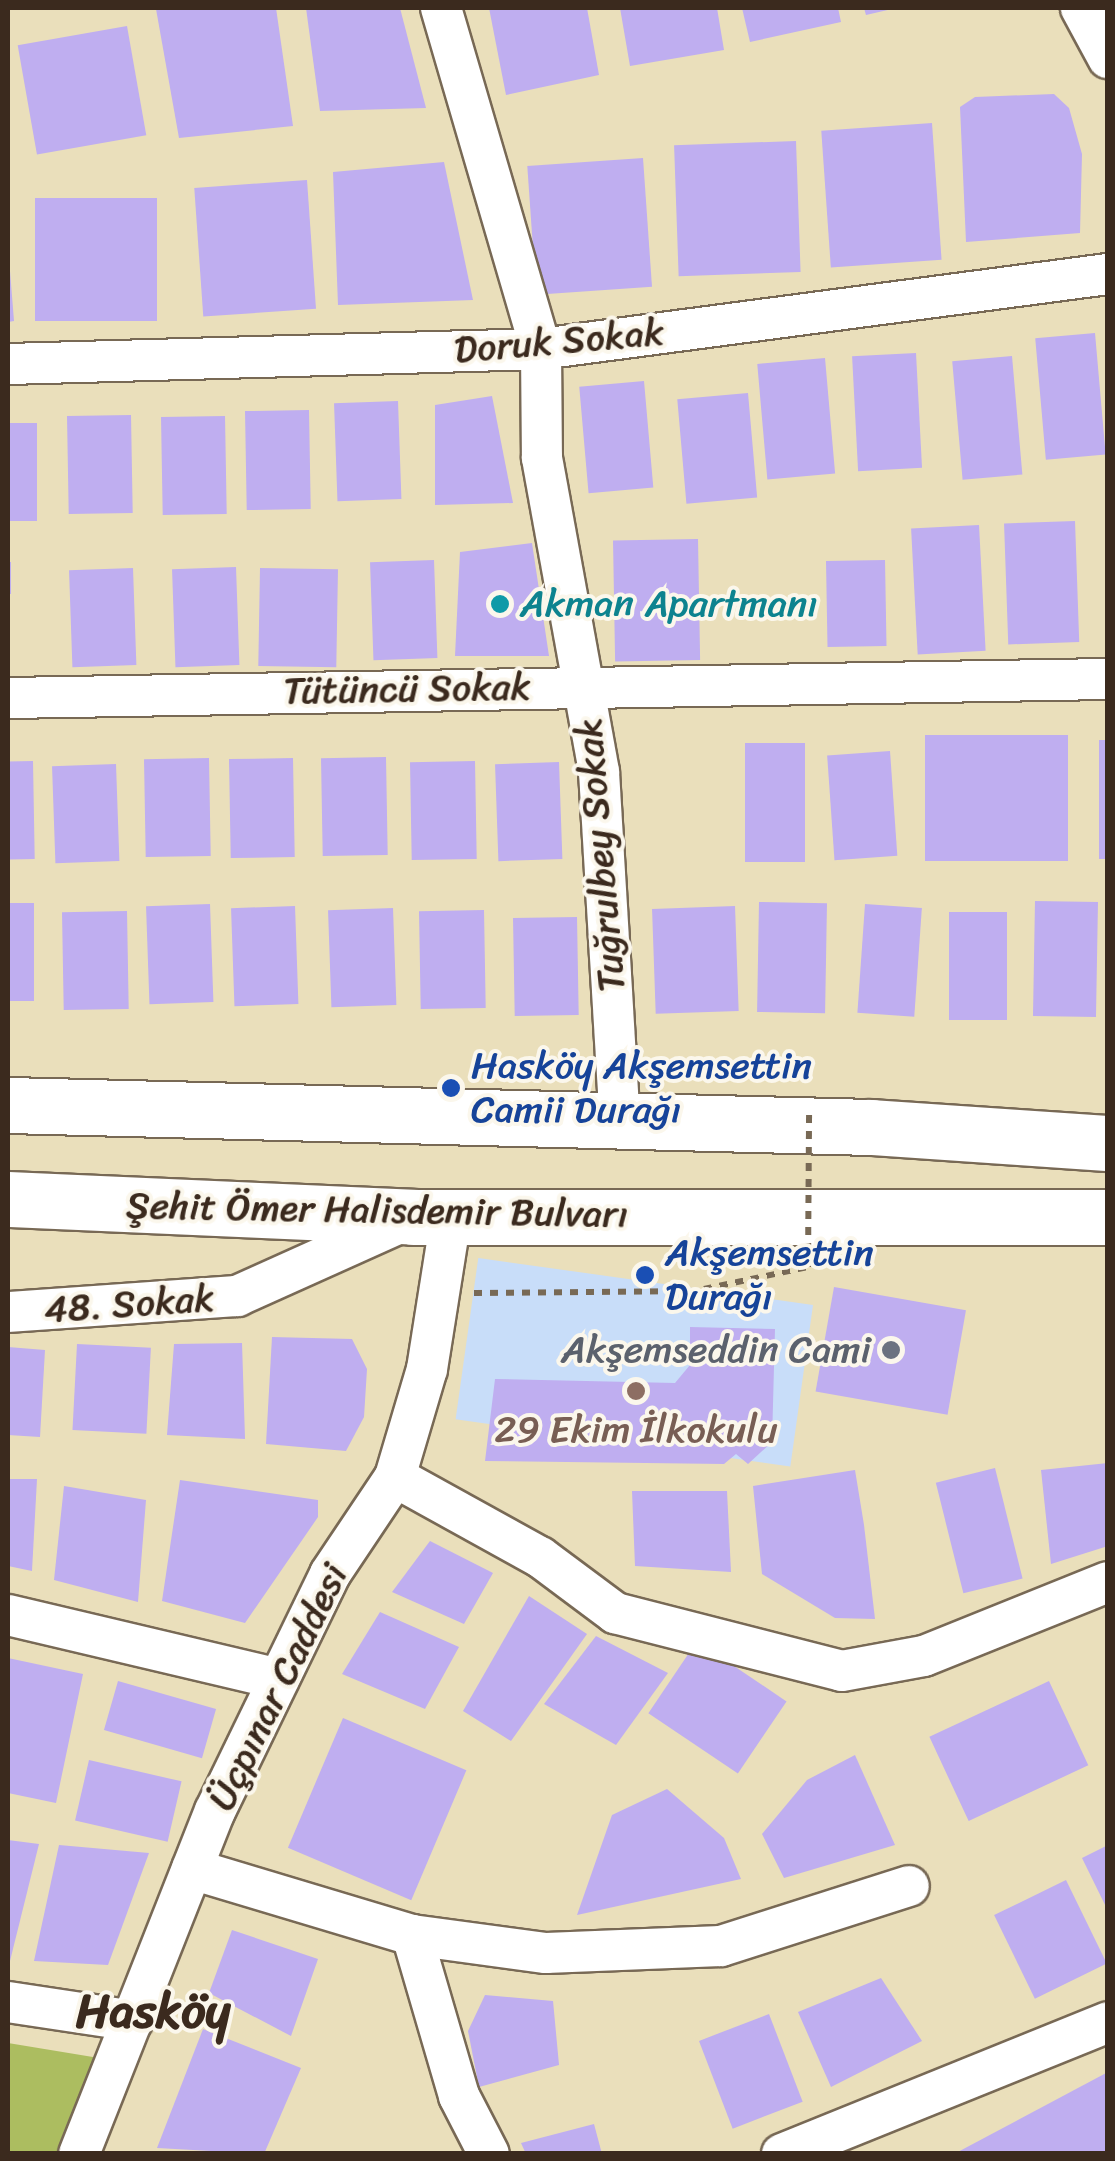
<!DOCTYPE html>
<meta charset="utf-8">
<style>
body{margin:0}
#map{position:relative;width:1115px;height:2161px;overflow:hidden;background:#eadfbb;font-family:Sriracha,sans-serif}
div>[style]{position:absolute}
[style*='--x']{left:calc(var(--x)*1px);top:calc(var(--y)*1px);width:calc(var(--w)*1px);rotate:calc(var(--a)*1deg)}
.built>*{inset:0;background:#c8ddf9;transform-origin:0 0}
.green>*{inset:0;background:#acbd60}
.building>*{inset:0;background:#bfaef0;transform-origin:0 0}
.path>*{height:6px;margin-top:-3px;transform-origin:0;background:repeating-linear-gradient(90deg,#786955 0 8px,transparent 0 16px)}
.roads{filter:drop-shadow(2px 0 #786955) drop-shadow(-2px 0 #786955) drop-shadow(0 2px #786955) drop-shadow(0 -2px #786955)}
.minor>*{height:40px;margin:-20px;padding:0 20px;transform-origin:20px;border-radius:20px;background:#fff}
.highway>*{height:55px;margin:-27.5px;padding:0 27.5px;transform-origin:27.5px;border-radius:27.5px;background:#fff}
.path-bridge>*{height:6px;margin-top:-3px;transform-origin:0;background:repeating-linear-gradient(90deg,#786955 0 8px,transparent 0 16px)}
.dots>*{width:28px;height:28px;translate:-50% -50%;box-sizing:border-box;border:5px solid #fbf7ec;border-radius:50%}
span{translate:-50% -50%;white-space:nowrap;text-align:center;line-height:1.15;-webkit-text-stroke:8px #fbf7ec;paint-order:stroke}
.street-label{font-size:38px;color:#3b2a1e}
.culture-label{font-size:38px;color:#0d838f}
.left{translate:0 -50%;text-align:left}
.transit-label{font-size:38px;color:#164399}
.worship-label{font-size:38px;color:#5b616d}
.right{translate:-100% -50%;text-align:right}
.education-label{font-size:38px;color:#785e54}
.district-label{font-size:48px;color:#3b2a1e;font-weight:700}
.frame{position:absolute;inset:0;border:10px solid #3b2a1e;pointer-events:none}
</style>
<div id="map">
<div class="built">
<div style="left:813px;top:1305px;width:163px;height:338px;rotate:98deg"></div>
</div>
<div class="green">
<div style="clip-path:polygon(8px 2043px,105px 2059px,61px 2153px,8px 2153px)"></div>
</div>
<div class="building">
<div style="clip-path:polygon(276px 8px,293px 126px,179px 138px,156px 9px)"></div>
<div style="clip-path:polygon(306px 8px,400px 8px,426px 108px,320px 111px)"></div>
<div style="clip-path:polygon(489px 8px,587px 8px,599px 75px,506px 95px)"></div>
<div style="clip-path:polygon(620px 8px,717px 8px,724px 50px,630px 66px)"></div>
<div style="clip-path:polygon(742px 8px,838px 8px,841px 22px,750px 42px)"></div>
<div style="clip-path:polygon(864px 8px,892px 8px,892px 9px,866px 15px)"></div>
<div style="left:127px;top:26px;width:111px;height:111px;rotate:80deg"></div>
<div style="clip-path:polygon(1054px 94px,1069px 108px,1082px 154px,1080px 233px,966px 242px,960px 107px,975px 97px)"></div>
<div style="left:932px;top:123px;width:137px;height:111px;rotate:86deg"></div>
<div style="left:796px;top:141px;width:131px;height:122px;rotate:88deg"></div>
<div style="left:643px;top:158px;width:129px;height:116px;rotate:86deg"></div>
<div style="clip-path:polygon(444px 162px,473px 300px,338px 305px,333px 172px)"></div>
<div style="left:307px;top:180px;width:129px;height:113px;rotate:86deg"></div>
<div style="left:35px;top:198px;width:122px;height:123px"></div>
<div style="clip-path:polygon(8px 271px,10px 271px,14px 321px,8px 322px)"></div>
<div style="left:1095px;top:333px;width:122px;height:60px;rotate:85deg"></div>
<div style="left:916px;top:353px;width:115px;height:64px;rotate:87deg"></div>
<div style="left:1012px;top:356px;width:119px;height:60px;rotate:85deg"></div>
<div style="left:825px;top:358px;width:116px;height:68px;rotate:85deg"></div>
<div style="left:644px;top:381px;width:107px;height:65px;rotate:85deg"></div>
<div style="left:748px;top:393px;width:105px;height:71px;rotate:85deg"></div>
<div style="clip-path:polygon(492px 396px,513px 503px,435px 505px,435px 405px)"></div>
<div style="left:398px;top:401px;width:98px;height:64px;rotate:88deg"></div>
<div style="left:309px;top:410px;width:99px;height:64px;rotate:89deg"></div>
<div style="left:131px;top:415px;width:98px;height:64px;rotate:89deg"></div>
<div style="left:225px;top:416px;width:98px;height:64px;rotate:89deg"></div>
<div style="left:8px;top:423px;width:29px;height:98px"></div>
<div style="left:1075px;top:521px;width:121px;height:71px;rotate:88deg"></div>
<div style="left:979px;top:525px;width:126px;height:68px;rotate:87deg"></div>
<div style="left:698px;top:539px;width:121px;height:85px;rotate:89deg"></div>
<div style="clip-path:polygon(532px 543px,549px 656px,455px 656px,460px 552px)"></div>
<div style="left:434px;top:560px;width:98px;height:64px;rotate:88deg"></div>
<div style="left:885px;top:560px;width:86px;height:59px;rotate:89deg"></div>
<div style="left:8px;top:562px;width:3px;height:32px"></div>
<div style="left:236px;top:567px;width:98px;height:64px;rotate:88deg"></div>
<div style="left:133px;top:568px;width:97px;height:64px;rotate:88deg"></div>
<div style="left:260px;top:568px;width:78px;height:98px;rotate:1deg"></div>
<div style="left:925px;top:735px;width:143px;height:126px"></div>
<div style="left:1099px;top:740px;width:9px;height:119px"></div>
<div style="left:745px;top:743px;width:60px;height:119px"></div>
<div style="left:890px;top:751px;width:105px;height:63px;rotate:86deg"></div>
<div style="left:386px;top:757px;width:98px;height:65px;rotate:89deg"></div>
<div style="left:209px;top:758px;width:98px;height:65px;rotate:89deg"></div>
<div style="left:293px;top:758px;width:99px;height:64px;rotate:89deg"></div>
<div style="left:33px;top:761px;width:98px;height:25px;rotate:89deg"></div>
<div style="left:475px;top:761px;width:98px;height:65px;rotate:89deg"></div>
<div style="left:559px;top:762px;width:97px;height:64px;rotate:88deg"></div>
<div style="left:116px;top:764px;width:97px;height:64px;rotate:88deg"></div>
<div style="left:1035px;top:901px;width:63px;height:115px;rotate:1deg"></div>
<div style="left:759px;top:902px;width:68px;height:110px;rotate:1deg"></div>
<div style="left:8px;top:903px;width:26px;height:98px"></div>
<div style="left:210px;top:904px;width:98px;height:64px;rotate:88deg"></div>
<div style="left:865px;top:904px;width:57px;height:109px;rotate:4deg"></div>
<div style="left:295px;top:906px;width:98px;height:64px;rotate:88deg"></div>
<div style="left:735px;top:906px;width:105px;height:83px;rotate:88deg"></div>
<div style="left:393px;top:908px;width:97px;height:65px;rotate:88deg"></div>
<div style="left:484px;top:910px;width:98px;height:65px;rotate:89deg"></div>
<div style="left:127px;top:911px;width:98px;height:65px;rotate:89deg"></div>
<div style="left:949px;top:912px;width:58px;height:108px"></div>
<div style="left:577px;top:917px;width:98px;height:64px;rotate:89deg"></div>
<div style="left:834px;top:1287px;width:134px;height:106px;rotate:10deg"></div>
<div style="clip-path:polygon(690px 1327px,775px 1329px,772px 1442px,748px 1464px,736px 1454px,724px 1464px,485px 1461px,495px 1379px,675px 1383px,690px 1365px)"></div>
<div style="clip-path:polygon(272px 1337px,352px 1339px,367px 1369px,364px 1417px,346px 1451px,266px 1444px)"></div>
<div style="clip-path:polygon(242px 1343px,245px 1439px,167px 1435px,174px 1344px)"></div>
<div style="left:77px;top:1344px;width:74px;height:86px;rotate:3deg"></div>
<div style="clip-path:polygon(8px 1347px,45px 1350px,40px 1437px,8px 1435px)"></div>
<div style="clip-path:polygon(1108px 1463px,1108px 1546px,1051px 1564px,1041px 1470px)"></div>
<div style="left:995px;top:1468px;width:114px;height:61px;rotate:76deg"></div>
<div style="clip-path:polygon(855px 1470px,864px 1525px,875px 1619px,835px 1618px,762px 1574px,753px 1486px)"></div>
<div style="clip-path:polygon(8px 1479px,37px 1479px,32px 1571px,8px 1566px)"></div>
<div style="clip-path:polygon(180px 1480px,318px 1500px,318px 1517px,245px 1623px,162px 1601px)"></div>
<div style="clip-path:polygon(64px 1486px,146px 1500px,138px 1602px,54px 1580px)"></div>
<div style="clip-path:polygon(632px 1491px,727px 1491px,731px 1572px,635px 1566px)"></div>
<div style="clip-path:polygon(430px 1541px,493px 1573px,464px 1624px,392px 1592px)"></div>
<div style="clip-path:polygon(529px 1596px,587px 1634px,511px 1741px,463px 1711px)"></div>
<div style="clip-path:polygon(380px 1612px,459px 1647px,425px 1709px,342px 1674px)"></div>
<div style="clip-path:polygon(596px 1636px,668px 1673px,616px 1745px,544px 1704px)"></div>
<div style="left:697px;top:1641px;width:108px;height:87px;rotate:34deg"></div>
<div style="clip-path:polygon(8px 1658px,83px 1674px,56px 1803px,8px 1793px)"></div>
<div style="left:118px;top:1681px;width:102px;height:51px;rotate:16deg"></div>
<div style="left:1049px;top:1681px;width:93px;height:132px;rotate:65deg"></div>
<div style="left:343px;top:1718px;width:134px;height:141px;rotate:23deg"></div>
<div style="clip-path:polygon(855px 1755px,895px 1845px,784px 1878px,762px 1834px,807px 1780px)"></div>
<div style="left:89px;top:1760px;width:95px;height:62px;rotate:13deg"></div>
<div style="clip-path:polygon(667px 1789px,724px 1838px,741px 1879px,577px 1915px,612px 1815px)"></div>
<div style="clip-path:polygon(8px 1840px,39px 1844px,9px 1965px,8px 1965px)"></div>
<div style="clip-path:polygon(59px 1845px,149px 1853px,108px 1965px,34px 1961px)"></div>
<div style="clip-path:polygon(1108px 1845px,1108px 1911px,1082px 1858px)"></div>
<div style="left:1066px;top:1880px;width:93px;height:80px;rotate:64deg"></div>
<div style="clip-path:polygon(232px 1930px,318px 1959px,291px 2036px,209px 1993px)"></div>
<div style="clip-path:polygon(881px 1978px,922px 2041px,831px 2087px,798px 2012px)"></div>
<div style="clip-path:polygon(485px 1995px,553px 2001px,559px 2065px,479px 2087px,468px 2031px)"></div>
<div style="left:769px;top:2014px;width:94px;height:75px;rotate:69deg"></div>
<div style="clip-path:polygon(203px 2029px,301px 2068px,264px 2154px,157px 2148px)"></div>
<div style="clip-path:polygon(1108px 2072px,1108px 2154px,954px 2154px)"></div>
<div style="clip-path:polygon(594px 2124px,602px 2154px,526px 2154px,521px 2143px)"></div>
</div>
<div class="path">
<div style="--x:704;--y:1289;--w:106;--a:-11.9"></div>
<div style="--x:474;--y:1293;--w:224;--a:-0.5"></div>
</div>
<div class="roads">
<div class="minor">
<div style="--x:441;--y:8;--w:355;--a:73.7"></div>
<div style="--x:541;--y:349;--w:109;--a:89.5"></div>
<div style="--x:542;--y:458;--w:319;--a:79.7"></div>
<div style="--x:599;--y:772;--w:350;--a:86.6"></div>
<div style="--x:1081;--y:8;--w:57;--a:61.6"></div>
<div style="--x:8;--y:364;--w:533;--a:-1.61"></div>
<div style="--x:541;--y:349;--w:572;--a:-7.54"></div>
<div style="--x:8;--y:698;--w:1100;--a:-0.99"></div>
<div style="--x:8;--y:1312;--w:230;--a:-4"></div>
<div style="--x:237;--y:1296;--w:185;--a:-24.2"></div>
<div style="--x:395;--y:1477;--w:166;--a:28.9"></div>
<div style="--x:540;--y:1557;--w:94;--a:36.7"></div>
<div style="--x:615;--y:1613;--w:234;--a:14.3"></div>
<div style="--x:842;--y:1671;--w:83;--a:-10.4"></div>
<div style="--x:924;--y:1656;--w:198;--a:-21.9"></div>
<div style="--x:8;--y:1615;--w:278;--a:13.3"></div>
<div style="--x:192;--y:1869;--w:230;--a:16.7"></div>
<div style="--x:412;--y:1935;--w:135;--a:7.7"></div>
<div style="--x:546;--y:1953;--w:175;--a:-2.3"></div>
<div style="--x:721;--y:1946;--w:197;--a:-17.7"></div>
<div style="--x:412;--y:1935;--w:168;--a:73.7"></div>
<div style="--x:459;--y:2096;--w:65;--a:62.7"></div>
<div style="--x:8;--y:2002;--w:126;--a:8.6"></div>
<div style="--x:79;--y:2154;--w:369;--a:-68.4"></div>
<div style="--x:215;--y:1811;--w:263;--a:-64.1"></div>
<div style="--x:330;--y:1574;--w:117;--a:-56.2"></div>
<div style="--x:395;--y:1477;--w:113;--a:-73.5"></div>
<div style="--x:427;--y:1369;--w:154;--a:-81"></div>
<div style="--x:782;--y:2154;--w:352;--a:-22"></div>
</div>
<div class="highway">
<div style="--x:8;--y:1105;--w:863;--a:1.46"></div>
<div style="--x:871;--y:1127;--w:238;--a:3.9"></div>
<div style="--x:8;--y:1199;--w:405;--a:2.5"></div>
<div style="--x:413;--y:1217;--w:695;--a:0"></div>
</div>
</div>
<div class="path-bridge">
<div style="--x:808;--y:1267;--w:152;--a:-89.6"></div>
</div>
<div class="dots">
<div style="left:500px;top:604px;background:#0f9aa8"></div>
<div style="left:451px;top:1088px;background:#1a4fb4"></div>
<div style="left:645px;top:1275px;background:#1a4fb4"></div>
<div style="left:891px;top:1350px;background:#6b7280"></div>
<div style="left:636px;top:1391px;background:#8d6e63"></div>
</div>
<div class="street-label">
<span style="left:559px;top:341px;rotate:-5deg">Doruk Sokak</span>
<span style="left:407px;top:689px;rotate:-1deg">Tütüncü Sokak</span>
<span style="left:600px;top:855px;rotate:-95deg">Tuğrulbey Sokak</span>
<span style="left:377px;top:1210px;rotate:1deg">Şehit Ömer Halisdemir Bulvarı</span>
<span style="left:129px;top:1304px;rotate:-4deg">48. Sokak</span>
<span style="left:278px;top:1687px;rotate:-64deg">Üçpınar Caddesi</span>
</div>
<div class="culture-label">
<span class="left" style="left:520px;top:604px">Akman Apartmanı</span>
</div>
<div class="transit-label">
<span class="left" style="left:471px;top:1088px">Hasköy Akşemsettin<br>Camii Durağı</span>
<span class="left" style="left:665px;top:1275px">Akşemsettin<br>Durağı</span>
</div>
<div class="worship-label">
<span class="right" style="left:871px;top:1350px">Akşemseddin Cami</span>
</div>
<div class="education-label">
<span style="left:636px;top:1430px">29 Ekim İlkokulu</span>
</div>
<div class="district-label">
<span style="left:153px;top:2011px">Hasköy</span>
</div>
<div class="frame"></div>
</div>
